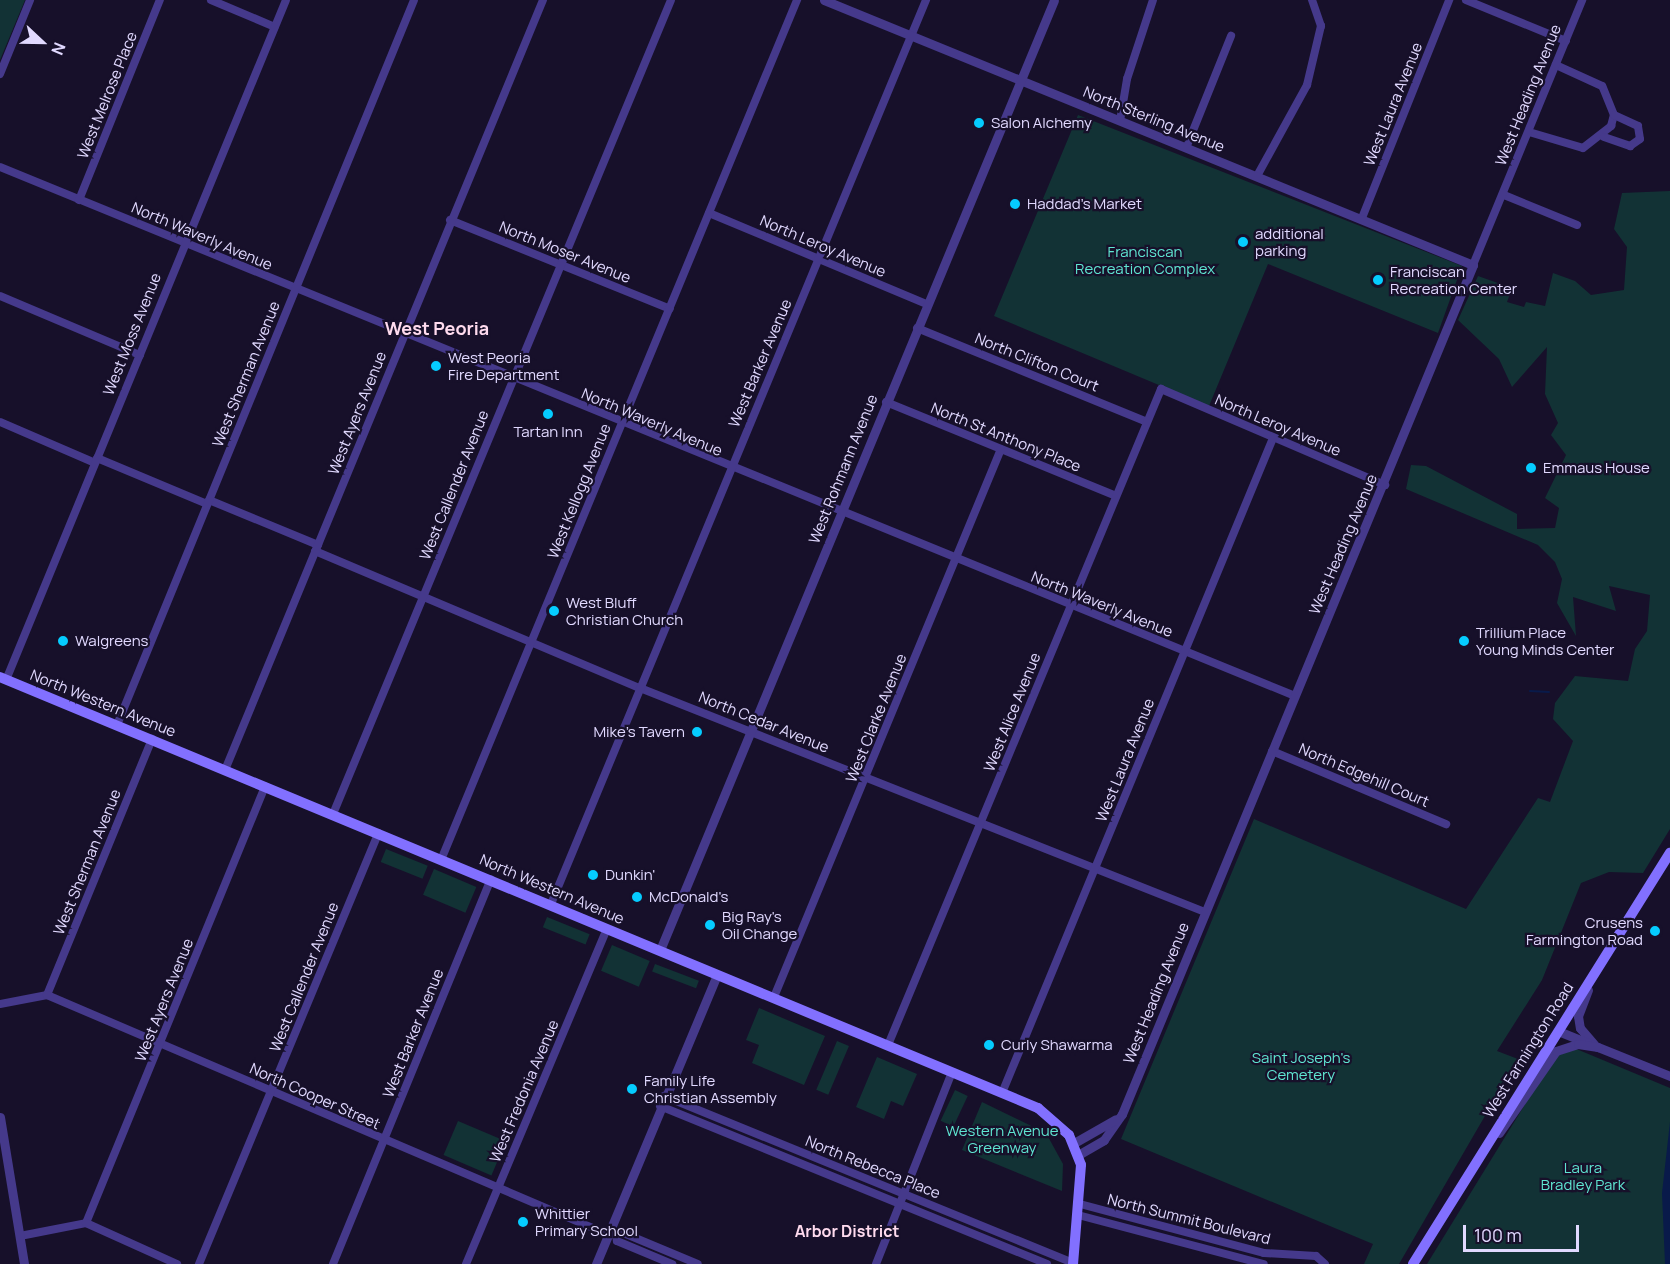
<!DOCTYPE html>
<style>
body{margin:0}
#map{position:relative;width:1670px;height:1264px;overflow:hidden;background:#17102a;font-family:Manrope,sans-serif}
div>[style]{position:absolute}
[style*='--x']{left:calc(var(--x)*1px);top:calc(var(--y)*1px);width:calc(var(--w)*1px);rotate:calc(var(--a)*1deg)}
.green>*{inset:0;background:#123235;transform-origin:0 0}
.water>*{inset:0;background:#091a4a}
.stream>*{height:2px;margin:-1px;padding:0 1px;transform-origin:1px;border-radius:1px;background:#091a4a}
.minor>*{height:8px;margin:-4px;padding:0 4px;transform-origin:4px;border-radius:4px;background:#45398b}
.tertiary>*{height:9px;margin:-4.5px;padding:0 4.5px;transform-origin:4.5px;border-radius:4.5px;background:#45398b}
.secondary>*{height:10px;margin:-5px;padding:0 5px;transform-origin:5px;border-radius:5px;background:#8270ff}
.dots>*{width:16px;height:16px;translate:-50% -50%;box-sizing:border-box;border:3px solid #17102a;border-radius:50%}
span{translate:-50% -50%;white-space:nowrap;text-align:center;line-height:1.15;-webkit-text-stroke:4.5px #17102a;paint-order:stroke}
.street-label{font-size:15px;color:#e1d9ff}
.poi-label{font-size:15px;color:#e1d9ff}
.left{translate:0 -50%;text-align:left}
.right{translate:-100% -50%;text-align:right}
.park-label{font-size:15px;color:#5fe5d1}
.neighbourhood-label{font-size:16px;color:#ffdbee;font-weight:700}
.quarter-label{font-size:18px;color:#ffdbee;font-weight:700}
.north{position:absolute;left:12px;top:12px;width:60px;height:60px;-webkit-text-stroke:4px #17102a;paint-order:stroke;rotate:112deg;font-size:16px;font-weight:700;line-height:24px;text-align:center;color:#e1d9ff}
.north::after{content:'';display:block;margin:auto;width:21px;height:27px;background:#e1d9ff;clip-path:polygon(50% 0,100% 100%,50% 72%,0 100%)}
.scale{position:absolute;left:1463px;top:1225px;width:116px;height:27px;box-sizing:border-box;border:3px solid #e1d9ff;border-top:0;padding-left:8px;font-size:18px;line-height:21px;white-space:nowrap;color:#e1d9ff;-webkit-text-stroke:4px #17102a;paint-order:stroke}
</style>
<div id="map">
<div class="green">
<div style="clip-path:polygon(0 0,25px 0,0 60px)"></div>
<div style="clip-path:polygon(1078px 115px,1462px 266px,1438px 333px,1268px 264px,1209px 406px,994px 316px)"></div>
<div style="clip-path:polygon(1670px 191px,1670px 829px,1643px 873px,1609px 872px,1581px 883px,1542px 980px,1497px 1051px,1518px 1059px,1399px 1264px,1364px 1264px,1373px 1244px,1121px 1139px,1254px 819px,1466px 909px,1538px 798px,1550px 802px,1573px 741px,1553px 719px,1555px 703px,1575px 676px,1628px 681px,1635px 649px,1647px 631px,1650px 595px,1609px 586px,1616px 611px,1573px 597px,1576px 636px,1557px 603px,1562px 579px,1555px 562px,1538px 545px,1406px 489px,1411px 465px,1426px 466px,1517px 514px,1517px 529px,1555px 528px,1559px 508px,1545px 498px,1566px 455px,1551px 435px,1558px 423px,1545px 394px,1547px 347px,1512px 387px,1499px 359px,1458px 320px,1478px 276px,1512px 288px,1507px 302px,1524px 307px,1526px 302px,1545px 306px,1553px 273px,1575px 281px,1591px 295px,1624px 290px,1627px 247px,1614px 229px,1622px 193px)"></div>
<div style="left:386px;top:849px;width:45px;height:14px;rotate:22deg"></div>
<div style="left:434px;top:869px;width:46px;height:28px;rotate:23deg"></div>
<div style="left:547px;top:917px;width:46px;height:11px;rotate:22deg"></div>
<div style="left:612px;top:945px;width:41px;height:28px;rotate:23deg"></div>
<div style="left:655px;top:964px;width:47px;height:8px;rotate:21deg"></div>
<div style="clip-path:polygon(759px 1008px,825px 1036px,804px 1085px,752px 1063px,759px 1045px,746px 1040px)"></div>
<div style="left:837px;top:1041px;width:13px;height:53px;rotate:23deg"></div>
<div style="clip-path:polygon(1574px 1048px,1670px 1088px,1670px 1264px,1427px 1264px,1556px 1054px)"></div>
<div style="clip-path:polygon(877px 1057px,917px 1074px,903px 1106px,891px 1101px,884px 1119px,856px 1107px)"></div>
<div style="left:955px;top:1090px;width:14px;height:34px;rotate:25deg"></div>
<div style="clip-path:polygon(982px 1102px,1046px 1133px,1063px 1164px,1062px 1191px,962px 1150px)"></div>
<div style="left:458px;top:1121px;width:52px;height:37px;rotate:23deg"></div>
</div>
<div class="water">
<div style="clip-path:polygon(1670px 1122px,1670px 1264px,1665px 1264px,1662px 1193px)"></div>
</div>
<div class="stream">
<div style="--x:1530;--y:691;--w:19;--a:3"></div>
</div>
<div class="minor">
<div style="--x:211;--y:0;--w:69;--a:22.9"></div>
<div style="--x:1466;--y:0;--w:108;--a:22.3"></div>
<div style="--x:0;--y:74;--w:80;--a:-67.9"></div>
<div style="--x:1120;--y:121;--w:43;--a:-80.5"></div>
<div style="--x:1127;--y:79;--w:83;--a:-71.8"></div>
<div style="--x:1529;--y:132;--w:56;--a:16.5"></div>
<div style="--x:1583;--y:148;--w:36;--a:-38"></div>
<div style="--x:1611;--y:126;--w:11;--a:-75"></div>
<div style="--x:1614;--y:115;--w:31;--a:-112"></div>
<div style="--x:1602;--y:86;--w:51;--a:-155.5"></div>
<div style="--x:1604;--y:137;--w:28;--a:19"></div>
<div style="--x:1630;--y:146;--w:12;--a:-35"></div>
<div style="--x:1640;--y:139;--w:13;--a:-99"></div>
<div style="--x:1638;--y:126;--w:26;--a:-155"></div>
<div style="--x:1186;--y:148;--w:121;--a:-68.1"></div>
<div style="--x:0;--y:167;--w:1399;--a:22.22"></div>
<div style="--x:1257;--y:176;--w:104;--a:-61.2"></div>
<div style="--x:1307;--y:85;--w:61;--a:-76.7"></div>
<div style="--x:1321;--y:26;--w:28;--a:-109"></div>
<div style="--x:1504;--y:195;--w:79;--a:22.3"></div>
<div style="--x:79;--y:200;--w:216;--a:-68"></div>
<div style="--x:709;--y:213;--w:236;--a:22.7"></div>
<div style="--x:1362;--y:218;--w:235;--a:-68.2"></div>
<div style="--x:450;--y:220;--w:237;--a:22"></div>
<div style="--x:1473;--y:265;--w:287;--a:-67.6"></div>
<div style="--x:0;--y:296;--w:152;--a:22.9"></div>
<div style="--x:917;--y:328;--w:248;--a:22.2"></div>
<div style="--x:886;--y:402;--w:248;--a:22.2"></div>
<div style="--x:0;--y:422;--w:103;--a:23.3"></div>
<div style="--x:97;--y:458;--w:119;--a:22.7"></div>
<div style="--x:209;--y:500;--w:118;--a:22.4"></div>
<div style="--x:315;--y:551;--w:353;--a:22.9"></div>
<div style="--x:640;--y:688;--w:608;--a:21.63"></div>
<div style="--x:6;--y:680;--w:735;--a:-67.62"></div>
<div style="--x:117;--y:725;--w:783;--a:-67.72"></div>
<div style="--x:1272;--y:751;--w:189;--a:22.8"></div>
<div style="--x:225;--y:770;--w:833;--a:-67.56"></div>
<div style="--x:333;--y:814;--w:881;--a:-67.45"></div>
<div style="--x:441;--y:860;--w:931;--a:-67.51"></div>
<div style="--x:551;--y:904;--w:979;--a:-67.47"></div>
<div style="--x:47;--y:995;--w:277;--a:-67.7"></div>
<div style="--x:774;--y:997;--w:593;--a:-67.5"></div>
<div style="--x:0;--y:1004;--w:48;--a:-10.8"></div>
<div style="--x:47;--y:995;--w:611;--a:23.12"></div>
<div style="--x:609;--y:1235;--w:12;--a:-14"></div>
<div style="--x:621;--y:1232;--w:83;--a:22.6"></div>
<div style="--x:888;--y:1045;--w:711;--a:-67.4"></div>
<div style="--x:1161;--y:389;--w:244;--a:23.2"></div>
<div style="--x:1002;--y:1093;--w:709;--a:-67.52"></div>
<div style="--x:664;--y:1096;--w:442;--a:22.2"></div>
<div style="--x:660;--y:1106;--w:418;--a:22.2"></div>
<div style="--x:1080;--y:1204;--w:190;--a:14.9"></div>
<div style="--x:1264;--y:1253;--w:52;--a:3.3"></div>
<div style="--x:1316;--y:1256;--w:12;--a:42"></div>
<div style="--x:1078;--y:1215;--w:192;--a:14.8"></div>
<div style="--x:86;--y:1223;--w:472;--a:-67.7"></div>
<div style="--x:616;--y:1235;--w:6;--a:81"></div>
<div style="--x:617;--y:1241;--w:60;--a:22.7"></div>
<div style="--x:20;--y:1236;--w:67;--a:-11.1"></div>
<div style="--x:86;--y:1223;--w:100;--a:24.3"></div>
<div style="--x:199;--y:1264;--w:467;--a:-67.4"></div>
<div style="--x:333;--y:1264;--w:416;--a:-67.7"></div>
<div style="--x:466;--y:1264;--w:363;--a:-67.2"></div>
<div style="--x:876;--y:1264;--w:206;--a:-68.4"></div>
</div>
<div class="tertiary">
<div style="--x:824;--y:0;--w:701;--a:22.21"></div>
<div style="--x:1473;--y:265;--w:919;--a:112.46"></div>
<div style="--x:1122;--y:1114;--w:32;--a:125"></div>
<div style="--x:1104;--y:1140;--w:30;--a:150"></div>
<div style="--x:660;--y:950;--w:1028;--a:-67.47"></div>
<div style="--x:1588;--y:990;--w:28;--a:111"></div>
<div style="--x:1578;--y:1016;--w:12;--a:81"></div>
<div style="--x:1580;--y:1028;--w:21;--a:49"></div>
<div style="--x:1558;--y:1031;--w:121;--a:21.9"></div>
<div style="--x:0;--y:1117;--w:149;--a:80.7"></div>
<div style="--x:1499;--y:1133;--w:100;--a:-55.2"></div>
<div style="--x:1556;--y:1051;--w:23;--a:-18"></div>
<div style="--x:1578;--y:1044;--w:20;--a:9"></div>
<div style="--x:1074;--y:1143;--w:48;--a:-29.7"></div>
<div style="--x:596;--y:1264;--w:313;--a:-67.3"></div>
</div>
<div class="secondary">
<div style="--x:0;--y:677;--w:1124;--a:22.55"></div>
<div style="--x:1038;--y:1108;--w:41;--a:41.1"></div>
<div style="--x:1069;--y:1135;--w:32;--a:68"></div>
<div style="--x:1081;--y:1165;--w:99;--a:94.6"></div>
<div style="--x:1413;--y:1264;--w:485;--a:-58"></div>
</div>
<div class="dots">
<div style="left:979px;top:123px;background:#05ccff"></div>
<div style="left:1015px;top:204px;background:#05ccff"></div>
<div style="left:1243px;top:242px;background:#05ccff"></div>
<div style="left:1378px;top:280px;background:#05ccff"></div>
<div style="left:436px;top:366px;background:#05ccff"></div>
<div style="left:548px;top:414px;background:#05ccff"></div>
<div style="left:1531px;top:468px;background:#05ccff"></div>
<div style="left:554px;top:611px;background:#05ccff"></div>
<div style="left:63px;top:641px;background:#05ccff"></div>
<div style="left:1464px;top:641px;background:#05ccff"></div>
<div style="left:697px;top:732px;background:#05ccff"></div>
<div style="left:593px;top:875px;background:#05ccff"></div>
<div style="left:637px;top:897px;background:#05ccff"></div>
<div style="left:710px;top:925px;background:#05ccff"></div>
<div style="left:1655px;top:931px;background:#05ccff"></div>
<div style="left:989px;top:1045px;background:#05ccff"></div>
<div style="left:632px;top:1089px;background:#05ccff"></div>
<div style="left:523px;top:1222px;background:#05ccff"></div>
</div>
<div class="street-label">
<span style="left:107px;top:95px;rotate:-68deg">West Melrose Place</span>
<span style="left:1528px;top:95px;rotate:-68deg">West Heading Avenue</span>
<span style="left:1393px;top:104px;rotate:-68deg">West Laura Avenue</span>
<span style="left:1154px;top:119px;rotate:22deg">North Sterling Avenue</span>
<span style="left:202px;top:236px;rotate:23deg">North Waverly Avenue</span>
<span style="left:823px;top:246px;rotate:23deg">North Leroy Avenue</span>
<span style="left:565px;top:252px;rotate:22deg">North Moser Avenue</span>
<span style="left:132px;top:334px;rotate:-68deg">West Moss Avenue</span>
<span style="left:1037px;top:362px;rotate:22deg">North Clifton Court</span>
<span style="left:760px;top:363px;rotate:-67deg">West Barker Avenue</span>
<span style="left:246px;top:374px;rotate:-68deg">West Sherman Avenue</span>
<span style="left:357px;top:413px;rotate:-68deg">West Ayers Avenue</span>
<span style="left:652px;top:422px;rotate:23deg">North Waverly Avenue</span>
<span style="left:1278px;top:425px;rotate:23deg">North Leroy Avenue</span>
<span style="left:1006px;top:437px;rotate:22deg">North St Anthony Place</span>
<span style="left:843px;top:469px;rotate:-68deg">West Rohmann Avenue</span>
<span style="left:454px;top:485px;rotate:-68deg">West Callender Avenue</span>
<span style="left:579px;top:491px;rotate:-68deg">West Kellogg Avenue</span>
<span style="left:1343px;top:544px;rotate:-67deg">West Heading Avenue</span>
<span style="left:1102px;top:604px;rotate:22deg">North Waverly Avenue</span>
<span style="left:103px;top:703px;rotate:22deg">North Western Avenue</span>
<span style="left:1012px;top:712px;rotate:-68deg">West Alice Avenue</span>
<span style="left:876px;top:718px;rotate:-68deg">West Clarke Avenue</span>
<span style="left:764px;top:722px;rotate:22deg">North Cedar Avenue</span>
<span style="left:1125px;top:760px;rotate:-68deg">West Laura Avenue</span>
<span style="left:1364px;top:775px;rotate:23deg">North Edgehill Court</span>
<span style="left:87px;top:862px;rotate:-68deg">West Sherman Avenue</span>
<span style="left:552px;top:889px;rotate:23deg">North Western Avenue</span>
<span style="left:304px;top:977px;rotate:-68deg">West Callender Avenue</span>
<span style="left:1156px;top:993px;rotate:-68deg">West Heading Avenue</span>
<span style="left:164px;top:1000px;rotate:-68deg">West Ayers Avenue</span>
<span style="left:413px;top:1033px;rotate:-68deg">West Barker Avenue</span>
<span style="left:1528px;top:1050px;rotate:-58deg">West Farmington Road</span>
<span style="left:524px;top:1091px;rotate:-67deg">West Fredonia Avenue</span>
<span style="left:315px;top:1096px;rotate:24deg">North Cooper Street</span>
<span style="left:873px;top:1167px;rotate:22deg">North Rebecca Place</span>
<span style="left:1189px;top:1219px;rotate:14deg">North Summit Boulevard</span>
</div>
<div class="poi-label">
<span class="left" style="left:991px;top:123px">Salon Alchemy</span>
<span class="left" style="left:1027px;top:204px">Haddad's Market</span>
<span class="left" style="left:1255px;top:242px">additional<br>parking</span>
<span class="left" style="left:1390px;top:280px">Franciscan<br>Recreation Center</span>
<span class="left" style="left:448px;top:366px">West Peoria<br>Fire Department</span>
<span style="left:548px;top:432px">Tartan Inn</span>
<span class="left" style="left:1543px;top:468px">Emmaus House</span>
<span class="left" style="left:566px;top:611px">West Bluff<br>Christian Church</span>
<span class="left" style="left:1476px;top:641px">Trillium Place<br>Young Minds Center</span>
<span class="left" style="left:75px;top:641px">Walgreens</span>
<span class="right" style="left:685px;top:732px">Mike's Tavern</span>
<span class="left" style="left:605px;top:875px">Dunkin'</span>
<span class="left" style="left:649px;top:897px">McDonald's</span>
<span class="left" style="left:722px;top:925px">Big Ray's<br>Oil Change</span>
<span class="right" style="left:1643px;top:931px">Crusens<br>Farmington Road</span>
<span class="left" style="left:1001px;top:1045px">Curly Shawarma</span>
<span class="left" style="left:644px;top:1089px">Family Life<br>Christian Assembly</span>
<span class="left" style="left:535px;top:1222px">Whittier<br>Primary School</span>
</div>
<div class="park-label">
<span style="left:1145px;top:260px">Franciscan<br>Recreation Complex</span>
<span style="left:1301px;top:1066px">Saint Joseph's<br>Cemetery</span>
<span style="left:1002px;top:1139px">Western Avenue<br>Greenway</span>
<span style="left:1583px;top:1176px">Laura<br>Bradley Park</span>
</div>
<div class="neighbourhood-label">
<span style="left:847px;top:1231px">Arbor District</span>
</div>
<div class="quarter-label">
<span style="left:437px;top:328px">West Peoria</span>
</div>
<div class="north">N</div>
<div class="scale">100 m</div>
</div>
